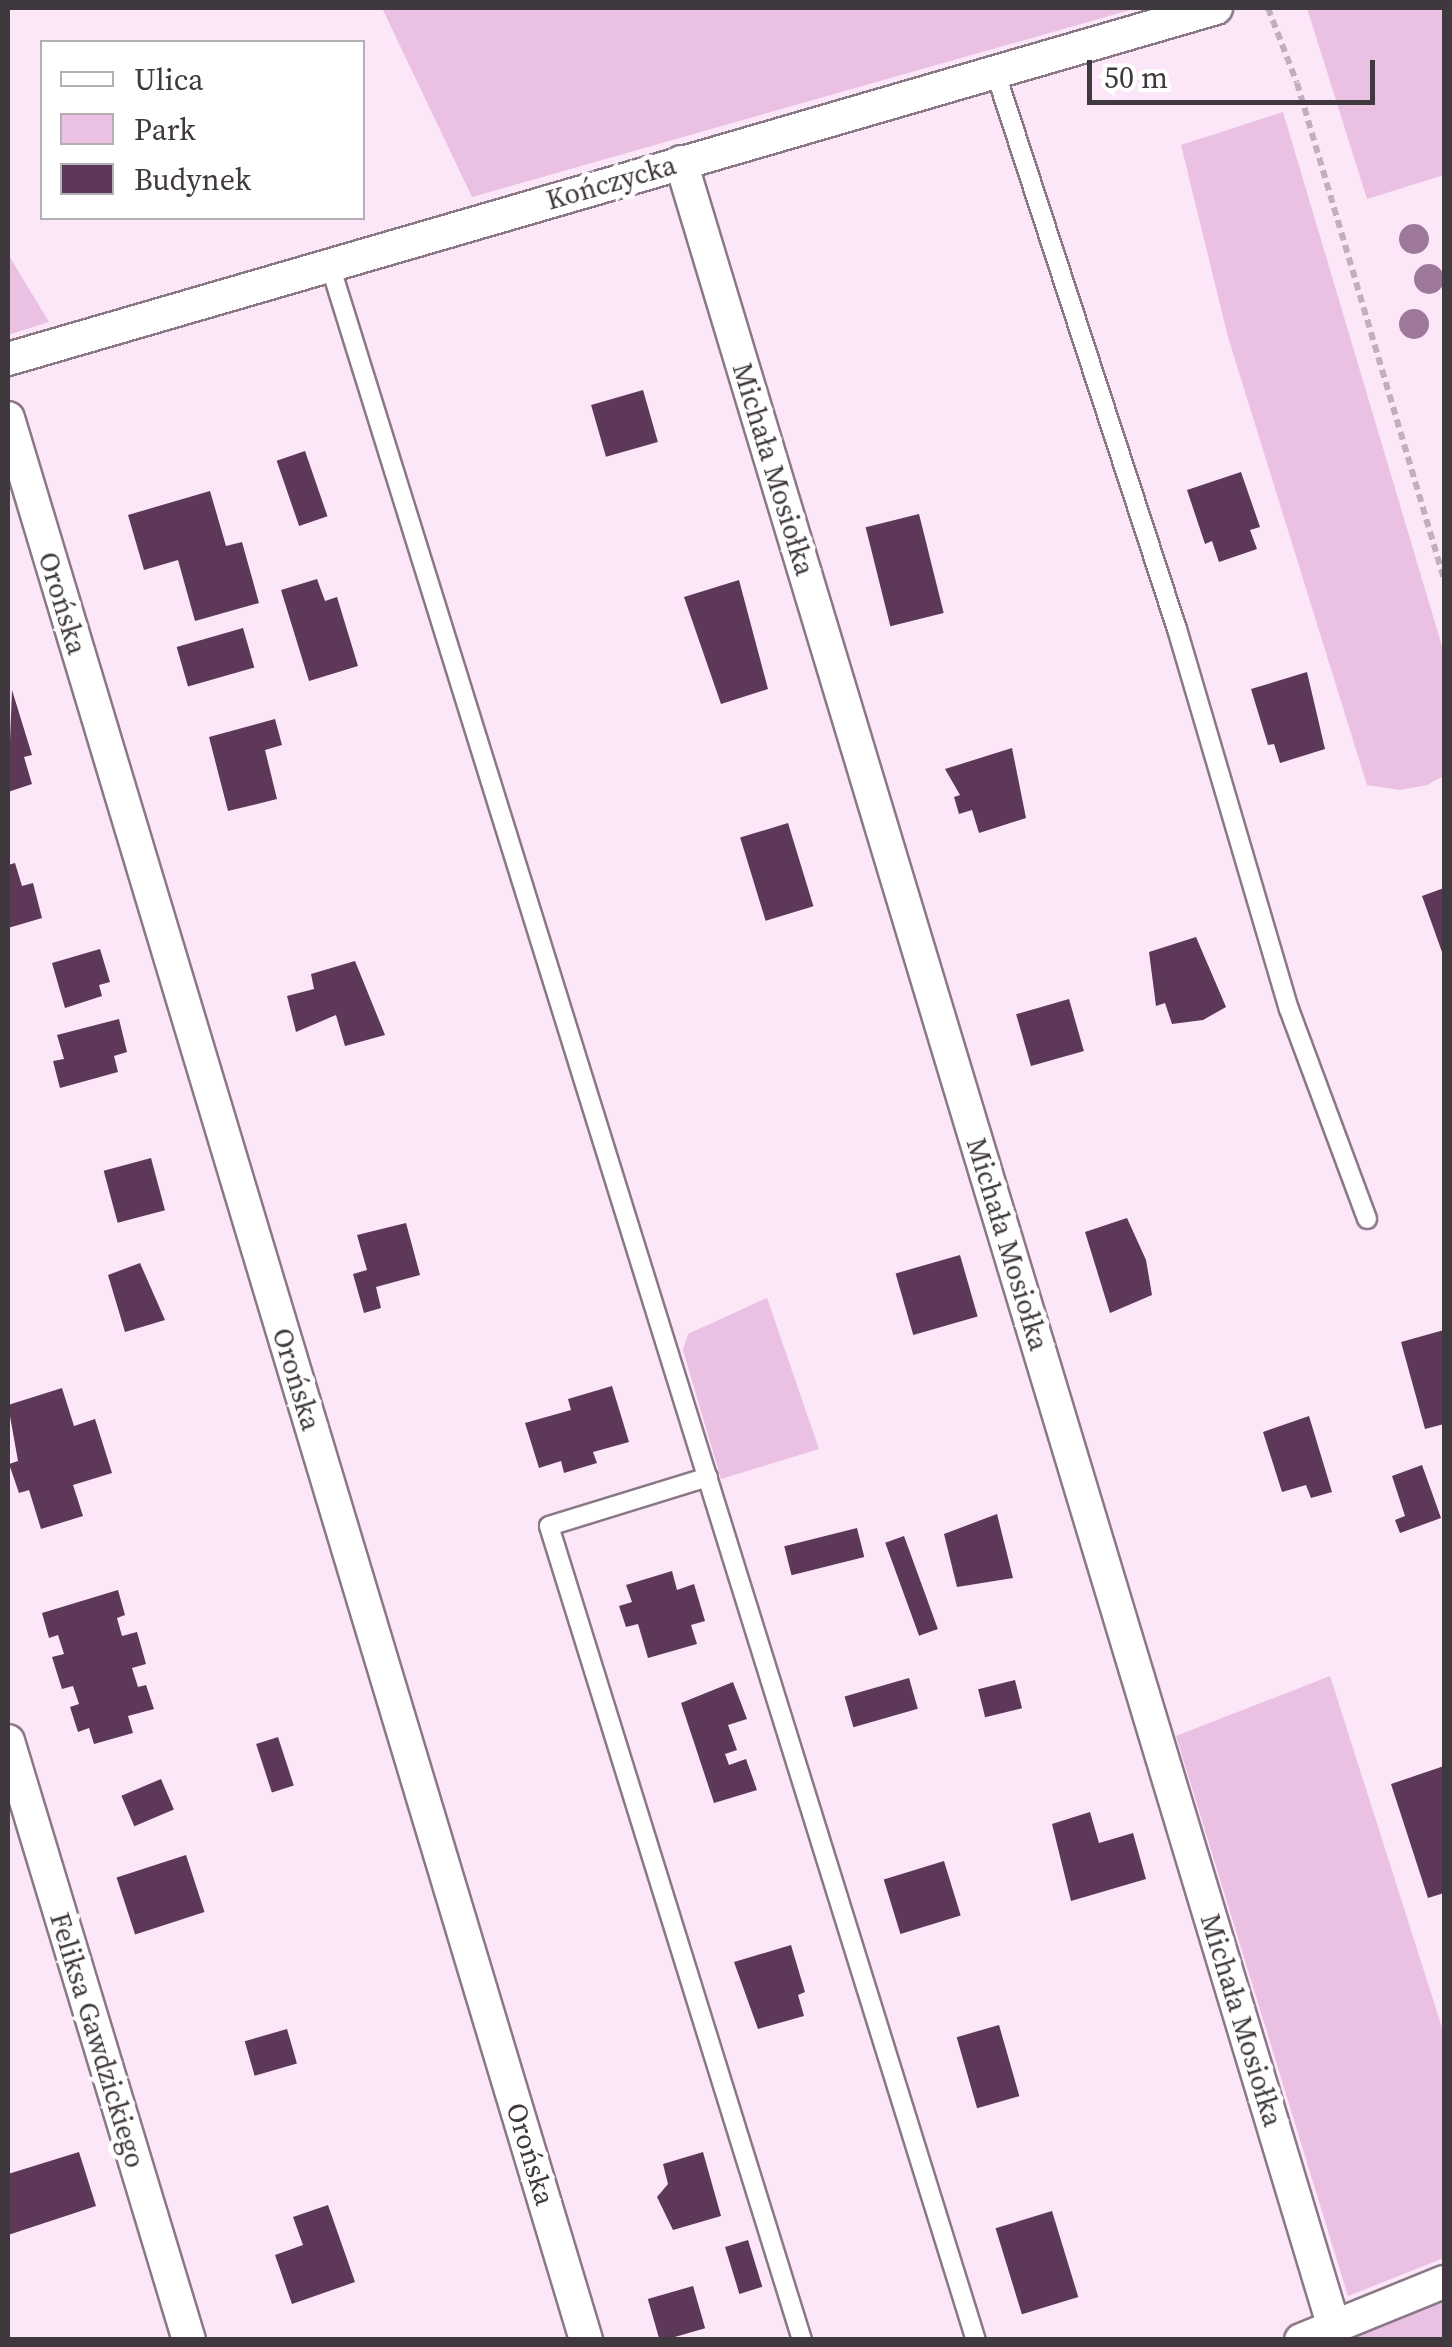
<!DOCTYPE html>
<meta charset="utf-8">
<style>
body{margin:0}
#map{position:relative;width:1452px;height:2347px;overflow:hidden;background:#fbe7f8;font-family:"Source Serif 4",serif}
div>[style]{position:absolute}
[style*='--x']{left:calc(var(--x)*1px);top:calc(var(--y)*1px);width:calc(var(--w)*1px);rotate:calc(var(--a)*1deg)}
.green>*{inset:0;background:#eac0e3}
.building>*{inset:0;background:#5d3858;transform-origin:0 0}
.path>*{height:6px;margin-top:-3px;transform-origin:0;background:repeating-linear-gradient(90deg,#c0afbd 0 8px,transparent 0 13px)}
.roads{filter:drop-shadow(2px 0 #8a7887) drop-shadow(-2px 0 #8a7887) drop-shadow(0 2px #8a7887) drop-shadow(0 -2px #8a7887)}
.service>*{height:18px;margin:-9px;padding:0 9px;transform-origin:9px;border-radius:9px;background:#fff}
.minor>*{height:32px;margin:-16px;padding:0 16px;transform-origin:16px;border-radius:16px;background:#fff}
.trees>*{width:30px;height:30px;margin:-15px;border-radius:50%;background:#9e789a}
span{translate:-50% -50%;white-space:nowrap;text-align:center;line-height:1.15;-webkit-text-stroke:10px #fff;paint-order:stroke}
.street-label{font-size:28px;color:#40383f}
.frame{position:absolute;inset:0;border:10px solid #40383f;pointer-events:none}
.legend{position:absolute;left:40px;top:40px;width:325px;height:180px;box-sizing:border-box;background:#fff;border:2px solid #b3afb2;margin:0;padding:12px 18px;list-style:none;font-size:30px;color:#40383f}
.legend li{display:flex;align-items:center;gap:20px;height:50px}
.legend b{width:50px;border:2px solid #b3afb2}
.scale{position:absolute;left:1087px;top:60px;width:288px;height:45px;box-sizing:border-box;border:5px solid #40383f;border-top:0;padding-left:12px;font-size:30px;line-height:35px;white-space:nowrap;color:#40383f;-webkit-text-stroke:8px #fff;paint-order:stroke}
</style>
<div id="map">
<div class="green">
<div style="clip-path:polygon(382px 8px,1137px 8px,472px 197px)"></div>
<div style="clip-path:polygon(1307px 8px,1444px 8px,1444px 175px,1367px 199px)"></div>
<div style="clip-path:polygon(1283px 112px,1444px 653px,1444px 776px,1427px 785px,1400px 790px,1367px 785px,1228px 337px,1181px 145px)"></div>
<div style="clip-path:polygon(8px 254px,49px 322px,8px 335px)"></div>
<div style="clip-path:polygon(767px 1298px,819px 1449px,721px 1479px,683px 1350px,688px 1334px)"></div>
<div style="clip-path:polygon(1330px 1676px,1444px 2034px,1444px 2258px,1348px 2296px,1176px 1736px)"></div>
<div style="clip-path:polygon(1444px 2300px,1444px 2339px,1339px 2339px)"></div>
</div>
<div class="building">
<div style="left:643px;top:390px;width:54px;height:54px;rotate:74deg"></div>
<div style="left:305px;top:451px;width:69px;height:30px;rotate:71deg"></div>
<div style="clip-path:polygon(1241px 472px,1260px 527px,1250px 530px,1257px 549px,1219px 562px,1212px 541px,1205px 544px,1187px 490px)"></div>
<div style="clip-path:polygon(210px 491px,226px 546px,242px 542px,259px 603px,195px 621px,178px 560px,144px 570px,128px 515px)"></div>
<div style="left:919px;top:514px;width:102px;height:55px;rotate:76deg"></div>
<div style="clip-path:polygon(317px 579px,325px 601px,337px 597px,358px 666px,309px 681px,281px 590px)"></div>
<div style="clip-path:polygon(739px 580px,768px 689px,721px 704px,684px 597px)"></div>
<div style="left:243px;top:628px;width:41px;height:69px;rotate:74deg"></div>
<div style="clip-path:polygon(1307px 672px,1325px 749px,1280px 763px,1274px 744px,1268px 745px,1251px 689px)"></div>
<div style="clip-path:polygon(12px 690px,32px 755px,24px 757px,32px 784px,8px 792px)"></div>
<div style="clip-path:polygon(275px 719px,282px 745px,265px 750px,277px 799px,228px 811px,209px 737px)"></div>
<div style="clip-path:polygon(1012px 748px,1026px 818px,979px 833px,972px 810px,959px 814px,954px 797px,960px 795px,945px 769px)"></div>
<div style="left:788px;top:823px;width:87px;height:50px;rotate:73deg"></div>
<div style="clip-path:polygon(15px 863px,22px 886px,33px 883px,42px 918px,8px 928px,8px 865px)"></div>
<div style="clip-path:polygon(1444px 888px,1444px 951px,1442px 952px,1422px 896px)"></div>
<div style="clip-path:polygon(1196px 937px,1226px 1007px,1203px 1020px,1172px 1024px,1165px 1003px,1156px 1006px,1149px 952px)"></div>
<div style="clip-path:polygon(100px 949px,110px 982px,99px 985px,102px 996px,65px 1008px,52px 963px)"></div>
<div style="clip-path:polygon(355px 961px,385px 1035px,345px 1046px,336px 1015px,296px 1032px,287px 996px,314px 989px,311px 974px)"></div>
<div style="left:1069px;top:999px;width:54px;height:55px;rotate:74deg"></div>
<div style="clip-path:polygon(119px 1019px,127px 1052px,114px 1056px,118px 1072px,60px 1088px,53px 1061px,64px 1059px,57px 1035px)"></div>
<div style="left:151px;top:1158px;width:54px;height:49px;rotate:75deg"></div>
<div style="clip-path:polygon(1127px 1218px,1146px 1260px,1152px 1295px,1110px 1313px,1085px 1232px)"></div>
<div style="clip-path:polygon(406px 1223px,420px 1275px,376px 1287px,381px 1308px,364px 1313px,353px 1274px,367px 1270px,357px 1235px)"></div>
<div style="left:960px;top:1255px;width:64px;height:67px;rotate:74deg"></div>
<div style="clip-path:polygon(140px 1263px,165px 1320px,125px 1332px,108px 1275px)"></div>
<div style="clip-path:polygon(1444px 1330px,1444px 1424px,1425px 1429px,1401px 1342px)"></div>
<div style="clip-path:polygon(612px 1386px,629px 1442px,593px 1452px,597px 1463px,564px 1473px,561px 1461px,539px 1468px,525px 1423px,571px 1410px,568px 1399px)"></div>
<div style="clip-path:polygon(62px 1388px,74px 1426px,95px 1419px,112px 1473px,73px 1485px,83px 1516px,41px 1529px,29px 1490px,19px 1493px,9px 1464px,18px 1461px,8px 1405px)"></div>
<div style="clip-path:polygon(1309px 1416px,1332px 1492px,1311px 1498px,1306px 1485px,1282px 1492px,1263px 1432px)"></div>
<div style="clip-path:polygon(1422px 1465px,1441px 1518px,1400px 1533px,1395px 1520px,1405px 1516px,1392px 1476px)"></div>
<div style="clip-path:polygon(997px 1514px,1013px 1578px,957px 1587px,944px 1534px)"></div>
<div style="left:857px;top:1528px;width:30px;height:75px;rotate:76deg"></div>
<div style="left:904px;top:1536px;width:99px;height:20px;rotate:70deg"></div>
<div style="clip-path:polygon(672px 1571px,677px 1590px,694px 1584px,705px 1621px,691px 1625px,697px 1644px,648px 1658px,638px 1624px,626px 1627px,619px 1606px,632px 1602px,626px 1585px)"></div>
<div style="clip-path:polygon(118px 1590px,125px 1615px,117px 1618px,122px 1636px,137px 1632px,146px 1664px,132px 1668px,138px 1687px,146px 1685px,154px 1709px,128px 1716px,133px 1733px,94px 1744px,89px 1728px,78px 1732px,70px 1707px,79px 1704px,73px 1686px,62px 1689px,52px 1657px,64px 1654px,58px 1635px,49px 1638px,42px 1613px)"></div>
<div style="left:909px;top:1678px;width:32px;height:67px;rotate:74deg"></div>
<div style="left:1015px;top:1680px;width:29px;height:38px;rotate:76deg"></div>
<div style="clip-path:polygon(733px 1682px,747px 1719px,728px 1725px,737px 1750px,725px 1754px,729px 1765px,746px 1759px,757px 1790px,714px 1803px,681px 1703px)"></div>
<div style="left:278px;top:1737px;width:51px;height:23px;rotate:72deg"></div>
<div style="clip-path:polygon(1444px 1766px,1444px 1893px,1428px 1898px,1391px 1784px)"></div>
<div style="left:161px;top:1779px;width:33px;height:43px;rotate:67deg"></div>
<div style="clip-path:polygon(1090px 1812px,1099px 1843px,1133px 1833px,1146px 1879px,1071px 1901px,1052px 1824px)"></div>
<div style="left:186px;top:1855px;width:60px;height:73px;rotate:72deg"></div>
<div style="left:944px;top:1861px;width:57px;height:63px;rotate:73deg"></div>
<div style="clip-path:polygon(791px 1945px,805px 1992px,798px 1995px,804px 2016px,758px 2029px,734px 1962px)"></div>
<div style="left:999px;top:2025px;width:74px;height:44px;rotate:74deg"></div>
<div style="left:287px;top:2029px;width:36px;height:44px;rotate:74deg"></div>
<div style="clip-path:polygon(79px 2152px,96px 2206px,8px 2235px,8px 2174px)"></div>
<div style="clip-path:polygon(703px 2152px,721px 2216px,673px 2230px,657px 2197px,668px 2184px,663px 2164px)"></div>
<div style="clip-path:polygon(328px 2205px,355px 2282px,292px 2304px,275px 2255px,303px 2245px,293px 2217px)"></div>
<div style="left:1052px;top:2211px;width:90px;height:59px;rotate:73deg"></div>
<div style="left:748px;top:2240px;width:49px;height:24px;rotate:73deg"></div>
<div style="left:693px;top:2286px;width:44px;height:47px;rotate:74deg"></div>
</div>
<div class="path">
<div style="--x:1268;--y:8;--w:80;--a:68.9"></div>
<div style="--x:1297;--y:83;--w:517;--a:73.49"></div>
</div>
<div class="roads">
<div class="service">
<div style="--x:995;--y:71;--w:587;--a:71.94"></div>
<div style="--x:1177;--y:629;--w:396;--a:73.6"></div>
<div style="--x:1289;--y:1009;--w:224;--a:69.6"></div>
<div style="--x:329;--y:262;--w:2176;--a:72.71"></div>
<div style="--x:708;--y:1477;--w:166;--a:162.9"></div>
<div style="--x:549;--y:1526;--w:852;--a:72.73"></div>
</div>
<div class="minor">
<div style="--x:681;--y:162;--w:2261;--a:73.22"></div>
<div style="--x:8;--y:359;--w:1258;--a:-16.2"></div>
<div style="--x:8;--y:418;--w:2007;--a:73.26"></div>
<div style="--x:8;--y:1741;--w:626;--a:73.19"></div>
<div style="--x:1301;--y:2340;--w:154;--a:-22.1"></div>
</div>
</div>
<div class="trees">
<div style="left:1414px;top:239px"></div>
<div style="left:1429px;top:279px"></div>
<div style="left:1414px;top:324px"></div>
</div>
<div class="street-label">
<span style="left:611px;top:182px;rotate:-16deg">Kończycka</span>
<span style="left:774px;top:469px;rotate:73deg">Michała Mosiołka</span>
<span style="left:63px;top:603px;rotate:73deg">Orońska</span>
<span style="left:1008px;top:1244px;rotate:73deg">Michała Mosiołka</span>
<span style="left:297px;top:1379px;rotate:73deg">Orońska</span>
<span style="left:1242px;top:2020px;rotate:73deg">Michała Mosiołka</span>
<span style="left:98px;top:2040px;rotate:73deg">Feliksa Gawdzickiego</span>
<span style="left:531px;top:2154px;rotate:73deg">Orońska</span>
</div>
<div class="frame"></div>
<ul class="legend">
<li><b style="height:12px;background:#fff"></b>Ulica</li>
<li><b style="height:28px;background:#eac0e3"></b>Park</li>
<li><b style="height:28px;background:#5d3858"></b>Budynek</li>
</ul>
<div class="scale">50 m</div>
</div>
